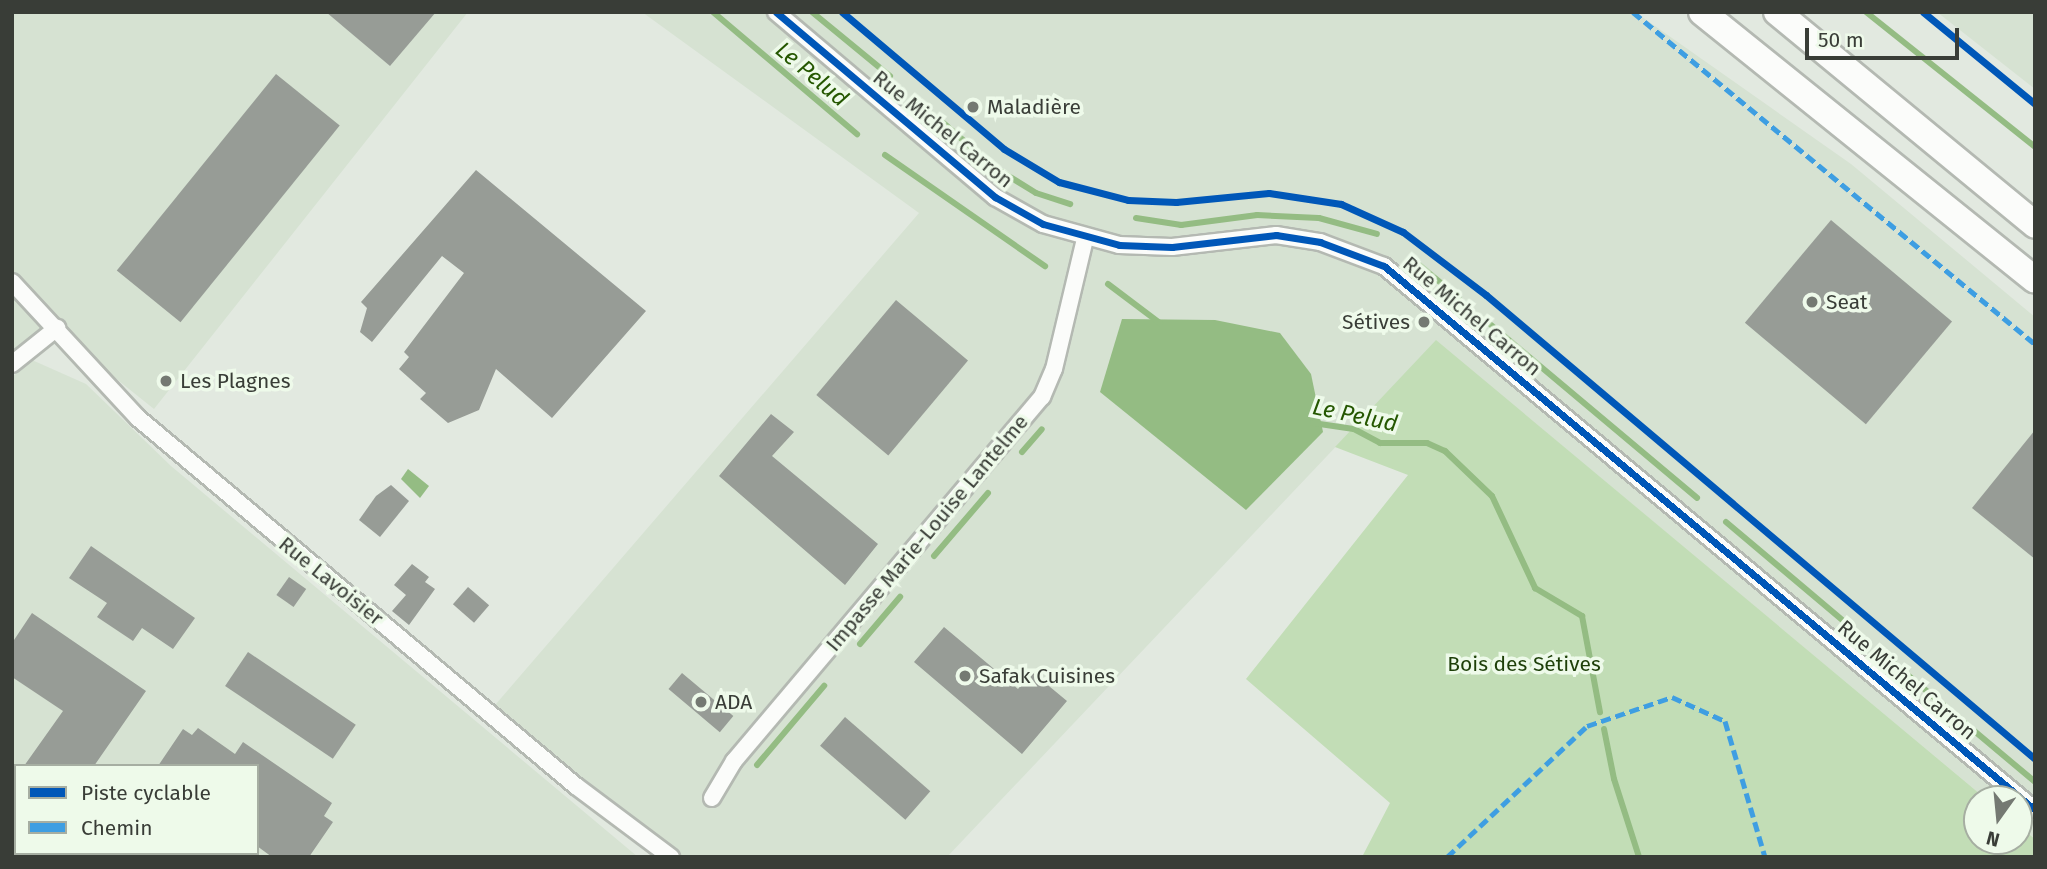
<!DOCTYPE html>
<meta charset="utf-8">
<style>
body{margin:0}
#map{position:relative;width:2047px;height:869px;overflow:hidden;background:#e2e9e0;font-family:"Fira Sans",sans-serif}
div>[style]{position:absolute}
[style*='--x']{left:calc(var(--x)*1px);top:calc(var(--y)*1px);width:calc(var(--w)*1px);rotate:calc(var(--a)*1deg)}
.built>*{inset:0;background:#d6e2d2}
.green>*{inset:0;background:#c2ddb6}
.water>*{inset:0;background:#94bc83}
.stream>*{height:6px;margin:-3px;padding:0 3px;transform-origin:3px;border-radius:3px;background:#94bc83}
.building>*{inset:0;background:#979c96;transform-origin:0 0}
.roads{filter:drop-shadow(2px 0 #b4b9b2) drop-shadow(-2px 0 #b4b9b2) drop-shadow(0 2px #b4b9b2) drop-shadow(0 -2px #b4b9b2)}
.street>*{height:16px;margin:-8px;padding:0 8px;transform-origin:8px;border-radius:8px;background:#fbfcfa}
.primary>*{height:26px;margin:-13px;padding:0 13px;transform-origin:13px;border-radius:13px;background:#fbfcfa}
.quiet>*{height:5px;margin-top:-2.5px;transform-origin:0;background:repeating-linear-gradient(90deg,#3e9ee2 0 10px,transparent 0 15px)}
.cycleway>*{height:7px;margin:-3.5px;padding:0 3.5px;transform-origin:3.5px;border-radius:3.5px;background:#0057b8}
.dots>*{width:19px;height:19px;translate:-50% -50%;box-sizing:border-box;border:4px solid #eefaea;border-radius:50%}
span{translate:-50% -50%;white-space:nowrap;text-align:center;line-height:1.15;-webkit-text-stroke:7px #eefaea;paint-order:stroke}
.poi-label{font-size:21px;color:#393d37}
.left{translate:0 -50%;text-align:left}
.right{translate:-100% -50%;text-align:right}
.street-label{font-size:21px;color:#393d37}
.park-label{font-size:21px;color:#1d3f08}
.water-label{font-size:23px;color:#255701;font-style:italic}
.frame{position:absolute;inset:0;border:14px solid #393d37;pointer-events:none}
.legend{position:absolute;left:14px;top:764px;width:245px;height:91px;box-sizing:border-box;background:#eefaea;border:2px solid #a6aea2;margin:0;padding:9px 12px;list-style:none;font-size:21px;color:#393d37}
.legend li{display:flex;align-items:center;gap:14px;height:35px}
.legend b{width:35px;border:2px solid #a6aea2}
.north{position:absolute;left:1963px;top:785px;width:70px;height:70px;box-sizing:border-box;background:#eefaea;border:2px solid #a6aea2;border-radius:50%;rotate:195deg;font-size:19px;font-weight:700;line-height:28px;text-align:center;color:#393d37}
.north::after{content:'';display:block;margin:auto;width:24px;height:32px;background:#747972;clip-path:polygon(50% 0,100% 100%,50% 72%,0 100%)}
.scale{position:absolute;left:1805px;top:28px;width:154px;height:32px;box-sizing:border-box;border:4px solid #393d37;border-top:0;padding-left:9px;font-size:21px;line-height:24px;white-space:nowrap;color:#393d37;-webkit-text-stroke:5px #eefaea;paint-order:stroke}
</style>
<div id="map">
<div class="built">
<div style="clip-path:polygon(12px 12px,468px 12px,154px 409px,49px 325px,12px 354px)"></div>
<div style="clip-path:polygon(642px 12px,1635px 12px,1851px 164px,2035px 317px,2035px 839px,2019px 826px,2019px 799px,1986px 799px,1436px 341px,947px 857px,675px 857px,489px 712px,919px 213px)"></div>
<div style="clip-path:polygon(1937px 12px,2035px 12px,2035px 89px)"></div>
<div style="clip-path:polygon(evenodd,32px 360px,86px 384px,171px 466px,638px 857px,12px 857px,12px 377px,32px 360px,16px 766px,257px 766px,257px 853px,16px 853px,16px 766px)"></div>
</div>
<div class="green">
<div style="clip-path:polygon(1436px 340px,1986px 799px,1977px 799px,1977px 841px,2019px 841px,2019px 826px,2035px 839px,2035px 857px,1362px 857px,1390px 803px,1246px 679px,1408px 475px,1335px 447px)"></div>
</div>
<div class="water">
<div style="clip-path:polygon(1122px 319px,1215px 320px,1280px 333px,1311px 374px,1323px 432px,1246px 510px,1100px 392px)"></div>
<div style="clip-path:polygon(408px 469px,429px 486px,420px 498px,401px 479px)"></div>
</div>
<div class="stream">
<div style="--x:713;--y:12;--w:189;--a:40.3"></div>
<div style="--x:812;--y:12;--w:101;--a:39.4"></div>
<div style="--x:1866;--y:12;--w:216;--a:38.6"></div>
<div style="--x:940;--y:120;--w:72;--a:41"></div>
<div style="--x:994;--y:167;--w:49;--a:31.8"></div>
<div style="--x:1036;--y:193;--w:36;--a:18"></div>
<div style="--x:885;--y:155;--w:195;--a:34.8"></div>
<div style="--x:1136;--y:218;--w:46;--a:8.8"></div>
<div style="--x:1181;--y:225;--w:77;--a:-7.5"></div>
<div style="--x:1257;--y:215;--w:62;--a:2.8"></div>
<div style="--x:1319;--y:218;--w:60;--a:15.4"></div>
<div style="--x:1412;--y:259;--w:60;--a:39.6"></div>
<div style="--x:1108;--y:284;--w:65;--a:36.9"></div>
<div style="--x:1491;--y:325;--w:269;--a:40"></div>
<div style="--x:1313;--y:423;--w:41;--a:8.3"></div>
<div style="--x:1354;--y:429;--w:30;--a:28"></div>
<div style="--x:1380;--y:443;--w:47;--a:0"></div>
<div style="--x:1427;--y:443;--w:20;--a:24"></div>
<div style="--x:1445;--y:451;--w:65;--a:43.8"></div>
<div style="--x:1492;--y:496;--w:102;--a:64.9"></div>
<div style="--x:1535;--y:588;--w:55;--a:30.8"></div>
<div style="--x:1582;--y:616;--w:98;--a:79.4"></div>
<div style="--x:1022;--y:452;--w:30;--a:-49"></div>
<div style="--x:1726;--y:522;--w:166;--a:40.1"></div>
<div style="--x:934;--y:556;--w:83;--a:-49.4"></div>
<div style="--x:860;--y:644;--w:62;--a:-49.6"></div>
<div style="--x:1885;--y:656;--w:196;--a:40"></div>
<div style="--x:1604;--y:729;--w:51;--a:78.7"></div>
<div style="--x:1614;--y:779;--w:82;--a:72.2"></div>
<div style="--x:757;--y:765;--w:104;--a:-49.7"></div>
</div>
<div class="building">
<div style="clip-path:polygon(326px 12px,436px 12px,390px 66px)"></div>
<div style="left:276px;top:74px;width:82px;height:253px;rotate:39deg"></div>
<div style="clip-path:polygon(476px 170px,646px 311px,552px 418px,496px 369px,479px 410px,448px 423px,420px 399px,426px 393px,399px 369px,409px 357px,404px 352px,464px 273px,442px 256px,372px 342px,360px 332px,367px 308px,361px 302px)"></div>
<div style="left:1831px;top:220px;width:158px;height:134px;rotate:40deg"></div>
<div style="left:896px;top:300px;width:94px;height:124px;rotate:40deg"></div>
<div style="clip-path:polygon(771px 414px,794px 432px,772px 456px,878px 544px,845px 585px,719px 476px)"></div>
<div style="clip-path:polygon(2035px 430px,2035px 559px,1972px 508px)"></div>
<div style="clip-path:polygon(391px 485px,409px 501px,380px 537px,359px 520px,376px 496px)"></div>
<div style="clip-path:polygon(91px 546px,195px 618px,173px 649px,142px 628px,133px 641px,97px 617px,107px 603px,69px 578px)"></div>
<div style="clip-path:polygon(412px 564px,429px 577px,425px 582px,435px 589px,409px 625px,392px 611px,406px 595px,394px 585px)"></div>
<div style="left:289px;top:577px;width:21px;height:22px;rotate:35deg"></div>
<div style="left:468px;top:587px;width:28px;height:23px;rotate:41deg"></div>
<div style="clip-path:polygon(32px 613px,146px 691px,94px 766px,24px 766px,63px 711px,12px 677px,12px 643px)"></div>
<div style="clip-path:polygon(944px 627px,1018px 689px,1032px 672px,1067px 701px,1022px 754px,914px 662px)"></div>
<div style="left:248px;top:652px;width:130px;height:41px;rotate:34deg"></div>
<div style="left:682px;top:673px;width:67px;height:21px;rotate:40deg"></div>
<div style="left:845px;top:717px;width:113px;height:38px;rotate:41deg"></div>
<div style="clip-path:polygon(198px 728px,235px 754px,243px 742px,332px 803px,324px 816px,333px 822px,309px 857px,272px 857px,257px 846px,257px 766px,158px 766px,183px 729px,192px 735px)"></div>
</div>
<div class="roads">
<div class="street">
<div style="--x:776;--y:12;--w:287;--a:40.2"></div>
<div style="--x:995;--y:197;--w:55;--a:29.4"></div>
<div style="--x:1043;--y:224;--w:79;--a:15.4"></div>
<div style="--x:1119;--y:245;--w:53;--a:2.2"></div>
<div style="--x:1172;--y:247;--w:105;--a:-6.6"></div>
<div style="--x:1276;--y:235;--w:45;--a:9"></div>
<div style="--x:1320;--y:242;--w:68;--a:20.6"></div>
<div style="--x:1384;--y:266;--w:848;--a:39.88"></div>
<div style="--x:12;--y:282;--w:185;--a:47.2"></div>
<div style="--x:138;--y:418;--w:572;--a:40.04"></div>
<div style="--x:576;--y:786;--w:119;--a:36.8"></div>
<div style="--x:12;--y:364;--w:58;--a:-38.7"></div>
<div style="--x:712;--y:798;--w:43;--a:-59.3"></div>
<div style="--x:734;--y:761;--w:477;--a:-49.8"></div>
<div style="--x:1042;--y:397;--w:30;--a:-67"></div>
<div style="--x:1054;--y:369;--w:134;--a:-76.6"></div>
</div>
<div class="primary">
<div style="--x:1702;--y:12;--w:427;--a:38.8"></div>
<div style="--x:1777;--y:12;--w:335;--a:39.5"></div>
</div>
</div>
<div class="quiet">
<div style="--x:1633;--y:12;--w:521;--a:39.55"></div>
<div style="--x:1447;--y:857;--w:192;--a:-43.1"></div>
<div style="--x:1587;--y:726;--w:90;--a:-18.8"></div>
<div style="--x:1672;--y:697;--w:58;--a:24.4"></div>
<div style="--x:1725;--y:721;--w:142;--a:73.6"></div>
</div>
<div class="cycleway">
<div style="--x:776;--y:12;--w:287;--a:40.2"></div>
<div style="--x:995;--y:197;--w:55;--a:29.4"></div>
<div style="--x:1043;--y:224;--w:79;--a:15.4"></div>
<div style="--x:1119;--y:245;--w:53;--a:2.2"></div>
<div style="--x:1172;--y:247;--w:105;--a:-6.6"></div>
<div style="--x:1276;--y:235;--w:45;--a:9"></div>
<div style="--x:1320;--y:242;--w:68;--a:20.6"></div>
<div style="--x:1384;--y:266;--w:848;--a:39.88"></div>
<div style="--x:842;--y:12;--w:212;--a:40.2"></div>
<div style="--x:1004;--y:149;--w:64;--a:31"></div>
<div style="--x:1059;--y:182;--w:71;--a:14.6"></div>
<div style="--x:1128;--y:200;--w:48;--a:2.4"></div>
<div style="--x:1176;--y:202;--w:93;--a:-5.5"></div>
<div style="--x:1269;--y:193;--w:73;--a:8.7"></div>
<div style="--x:1341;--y:204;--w:68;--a:24.3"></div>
<div style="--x:1403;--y:232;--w:104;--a:37.2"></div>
<div style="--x:1486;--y:295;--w:719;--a:40.2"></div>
<div style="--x:1923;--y:12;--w:145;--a:39.4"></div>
</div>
<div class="dots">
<div style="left:973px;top:107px;background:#747972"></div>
<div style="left:1812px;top:302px;background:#747972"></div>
<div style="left:1424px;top:322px;background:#747972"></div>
<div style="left:166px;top:381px;background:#747972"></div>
<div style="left:965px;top:676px;background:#747972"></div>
<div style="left:701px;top:702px;background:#747972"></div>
</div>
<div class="poi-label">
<span class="left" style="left:987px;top:107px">Maladière</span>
<span class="left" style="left:1826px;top:302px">Seat</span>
<span class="right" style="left:1410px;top:322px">Sétives</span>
<span class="left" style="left:180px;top:381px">Les Plagnes</span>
<span class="left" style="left:979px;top:676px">Safak Cuisines</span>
<span class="left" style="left:715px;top:702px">ADA</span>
</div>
<div class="street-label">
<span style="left:943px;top:129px;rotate:39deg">Rue Michel Carron</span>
<span style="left:1472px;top:316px;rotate:40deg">Rue Michel Carron</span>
<span style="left:927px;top:533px;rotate:-50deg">Impasse Marie-Louise Lantelme</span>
<span style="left:331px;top:581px;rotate:39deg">Rue Lavoisier</span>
<span style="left:1907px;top:680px;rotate:40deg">Rue Michel Carron</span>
</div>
<div class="park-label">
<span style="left:1524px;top:664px">Bois des Sétives</span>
</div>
<div class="water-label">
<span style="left:812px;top:74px;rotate:40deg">Le Pelud</span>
<span style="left:1355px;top:415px;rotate:12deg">Le Pelud</span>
</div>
<div class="frame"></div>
<ul class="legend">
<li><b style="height:9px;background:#0057b8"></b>Piste cyclable</li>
<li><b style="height:9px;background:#3e9ee2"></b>Chemin</li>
</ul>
<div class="north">N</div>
<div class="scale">50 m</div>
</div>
